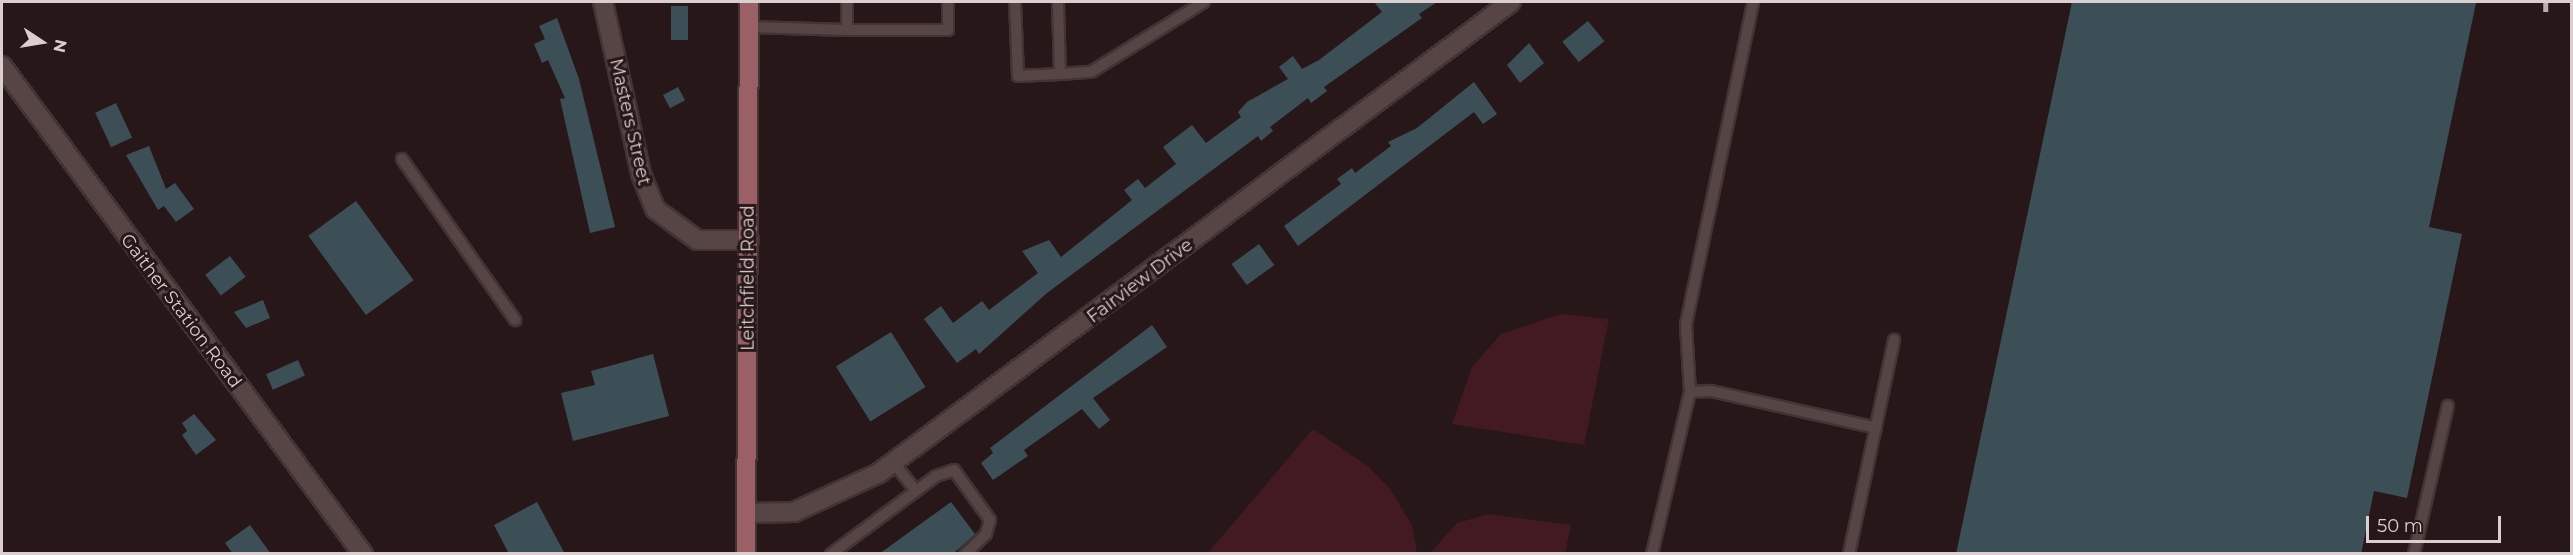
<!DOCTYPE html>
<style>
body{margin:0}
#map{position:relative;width:2573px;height:555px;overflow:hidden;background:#271719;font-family:Montserrat,sans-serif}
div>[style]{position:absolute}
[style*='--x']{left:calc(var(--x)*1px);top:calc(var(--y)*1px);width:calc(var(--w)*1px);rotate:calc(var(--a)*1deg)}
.green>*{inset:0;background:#431a21}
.building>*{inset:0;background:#3d4f56;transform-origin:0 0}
.roads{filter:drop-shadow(2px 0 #403435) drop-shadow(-2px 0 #403435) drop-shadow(0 2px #403435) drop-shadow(0 -2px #403435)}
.lane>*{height:10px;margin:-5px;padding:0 5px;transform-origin:5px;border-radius:5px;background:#574546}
.street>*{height:18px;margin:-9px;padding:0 9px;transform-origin:9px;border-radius:9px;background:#574546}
.primary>*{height:18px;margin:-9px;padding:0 9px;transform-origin:9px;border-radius:9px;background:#9b5f66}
.rail>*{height:4.5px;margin-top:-2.25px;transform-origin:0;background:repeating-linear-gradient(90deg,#bbaeaf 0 10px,transparent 0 20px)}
span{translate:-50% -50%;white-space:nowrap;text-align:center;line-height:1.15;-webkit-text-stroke:6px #271719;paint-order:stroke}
.street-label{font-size:18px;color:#dacecf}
.frame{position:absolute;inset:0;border:3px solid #dacecf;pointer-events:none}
.north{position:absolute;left:12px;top:12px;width:60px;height:60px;-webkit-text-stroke:4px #271719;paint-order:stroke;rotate:102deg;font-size:16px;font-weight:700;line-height:24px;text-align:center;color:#dacecf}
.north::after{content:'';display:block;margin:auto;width:21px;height:27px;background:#dacecf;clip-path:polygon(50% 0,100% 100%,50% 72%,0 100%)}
.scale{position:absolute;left:2366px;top:516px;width:135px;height:27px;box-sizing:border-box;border:3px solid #dacecf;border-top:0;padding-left:8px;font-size:18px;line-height:21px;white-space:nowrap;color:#dacecf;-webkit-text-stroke:4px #271719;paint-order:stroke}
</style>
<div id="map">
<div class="green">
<div style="clip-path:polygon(1561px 314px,1609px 319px,1584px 445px,1452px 424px,1472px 367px,1501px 334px)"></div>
<div style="clip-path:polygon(1313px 429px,1368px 466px,1390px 489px,1412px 525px,1417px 553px,1208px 553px)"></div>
<div style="clip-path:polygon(1489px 514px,1571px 525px,1565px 553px,1430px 553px,1457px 523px)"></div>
</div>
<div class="building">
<div style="clip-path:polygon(1374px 2px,1437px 2px,1419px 14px,1422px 18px,1324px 87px,1327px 91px,1311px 103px,1308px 98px,1270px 127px,1273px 131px,1261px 141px,1258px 136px,1047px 293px,979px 354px,976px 349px,957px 363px,924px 319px,941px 306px,953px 323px,982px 301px,989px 310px,1038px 273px,1022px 251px,1049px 240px,1061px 257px,1132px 200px,1124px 190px,1138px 179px,1145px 188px,1176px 164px,1163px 147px,1192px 125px,1206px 143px,1241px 117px,1238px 112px,1247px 102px,1288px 79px,1279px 67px,1293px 56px,1302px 69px,1319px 60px,1382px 12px)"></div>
<div style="clip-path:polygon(2072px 2px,2476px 3px,2429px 227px,2462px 234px,2407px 498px,2374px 491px,2361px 554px,1956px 554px)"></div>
<div style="left:671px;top:6px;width:17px;height:34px"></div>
<div style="clip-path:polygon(557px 18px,579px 79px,615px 227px,590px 233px,560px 99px,565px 98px,548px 60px,542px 63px,534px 44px,545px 39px,539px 26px)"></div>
<div style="left:1588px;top:21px;width:26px;height:33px;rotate:51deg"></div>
<div style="clip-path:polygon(1529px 43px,1544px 63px,1520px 83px,1507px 65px)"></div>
<div style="clip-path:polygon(1474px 82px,1497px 114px,1483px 124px,1474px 112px,1298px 246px,1284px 226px,1341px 184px,1337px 179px,1352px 168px,1355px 173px,1391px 146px,1388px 142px,1417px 128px)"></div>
<div style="left:678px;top:87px;width:15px;height:17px;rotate:62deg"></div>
<div style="left:116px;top:103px;width:38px;height:23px;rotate:65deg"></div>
<div style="clip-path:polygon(149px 146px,166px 189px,175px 183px,194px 209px,176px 222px,164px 206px,158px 210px,126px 155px)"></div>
<div style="left:356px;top:201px;width:98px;height:59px;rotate:54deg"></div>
<div style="left:1259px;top:244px;width:26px;height:34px;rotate:54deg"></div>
<div style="left:230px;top:256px;width:26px;height:31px;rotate:53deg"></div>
<div style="clip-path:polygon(263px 300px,270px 318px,246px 328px,234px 312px)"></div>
<div style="clip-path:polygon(1152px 325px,1167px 347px,1093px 398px,1110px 420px,1099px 429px,1082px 409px,1024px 450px,1028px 456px,993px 480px,981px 463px,993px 453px,990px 448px)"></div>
<div style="left:891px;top:332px;width:65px;height:65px;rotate:58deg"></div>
<div style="clip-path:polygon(653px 354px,669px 416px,573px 441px,561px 393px,595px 385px,591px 371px)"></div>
<div style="left:298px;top:360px;width:17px;height:35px;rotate:66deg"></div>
<div style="clip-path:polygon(194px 414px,216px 440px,196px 455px,182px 435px,187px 431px,182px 423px)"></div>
<div style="clip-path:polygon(537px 502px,565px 554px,509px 554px,494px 525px)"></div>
<div style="clip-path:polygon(951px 502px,975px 534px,953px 554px,879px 554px)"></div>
<div style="clip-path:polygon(250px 525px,271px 554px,233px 554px,225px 543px)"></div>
</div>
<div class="roads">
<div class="lane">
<div style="--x:1015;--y:2;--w:74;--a:87.7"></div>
<div style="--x:1018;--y:76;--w:42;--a:-2.7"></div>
<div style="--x:1060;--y:74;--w:72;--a:-91.6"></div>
<div style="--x:750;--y:27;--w:97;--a:1.8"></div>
<div style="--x:847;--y:30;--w:28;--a:-90"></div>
<div style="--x:847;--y:30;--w:101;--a:0"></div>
<div style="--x:948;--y:30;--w:28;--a:-90"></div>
<div style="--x:1060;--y:74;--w:31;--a:-4"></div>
<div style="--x:1091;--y:72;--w:133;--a:-31.8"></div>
<div style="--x:402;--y:159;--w:197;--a:54.9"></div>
<div style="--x:1690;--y:392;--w:68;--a:-93.4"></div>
<div style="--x:1686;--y:324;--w:329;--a:-78.2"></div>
<div style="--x:894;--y:463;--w:34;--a:52"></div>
<div style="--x:831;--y:554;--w:131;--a:-36.6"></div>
<div style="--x:936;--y:476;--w:19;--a:-18"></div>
<div style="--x:954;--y:470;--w:62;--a:54.2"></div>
<div style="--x:990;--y:520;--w:15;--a:106"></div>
<div style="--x:986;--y:534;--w:29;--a:136"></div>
<div style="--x:1652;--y:554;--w:166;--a:-76.8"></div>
<div style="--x:1690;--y:392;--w:21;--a:-3"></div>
<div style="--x:1711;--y:391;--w:169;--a:12.6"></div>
<div style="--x:1849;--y:554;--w:219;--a:-78.1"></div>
<div style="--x:2414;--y:554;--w:152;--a:-77.1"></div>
</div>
<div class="street">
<div style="--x:603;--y:2;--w:176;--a:77.5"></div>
<div style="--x:641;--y:174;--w:38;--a:68"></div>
<div style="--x:655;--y:209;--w:52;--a:36.4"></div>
<div style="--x:697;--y:240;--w:52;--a:0"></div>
<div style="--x:2;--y:66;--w:607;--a:53.51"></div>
<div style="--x:746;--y:513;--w:48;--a:-1.2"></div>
<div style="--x:794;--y:512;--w:94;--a:-24.6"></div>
<div style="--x:879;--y:473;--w:788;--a:-36.7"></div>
</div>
<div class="primary">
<div style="--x:746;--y:554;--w:552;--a:-89.69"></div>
</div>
</div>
<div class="rail">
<div style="--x:2546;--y:2;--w:15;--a:90"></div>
</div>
<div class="street-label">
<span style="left:630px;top:122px;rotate:77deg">Masters Street</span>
<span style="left:748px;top:278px;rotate:-90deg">Leitchfield Road</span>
<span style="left:1140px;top:281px;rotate:-37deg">Fairview Drive</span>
<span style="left:181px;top:311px;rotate:53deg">Gaither Station Road</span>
</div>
<div class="frame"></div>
<div class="north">N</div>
<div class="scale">50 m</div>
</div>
